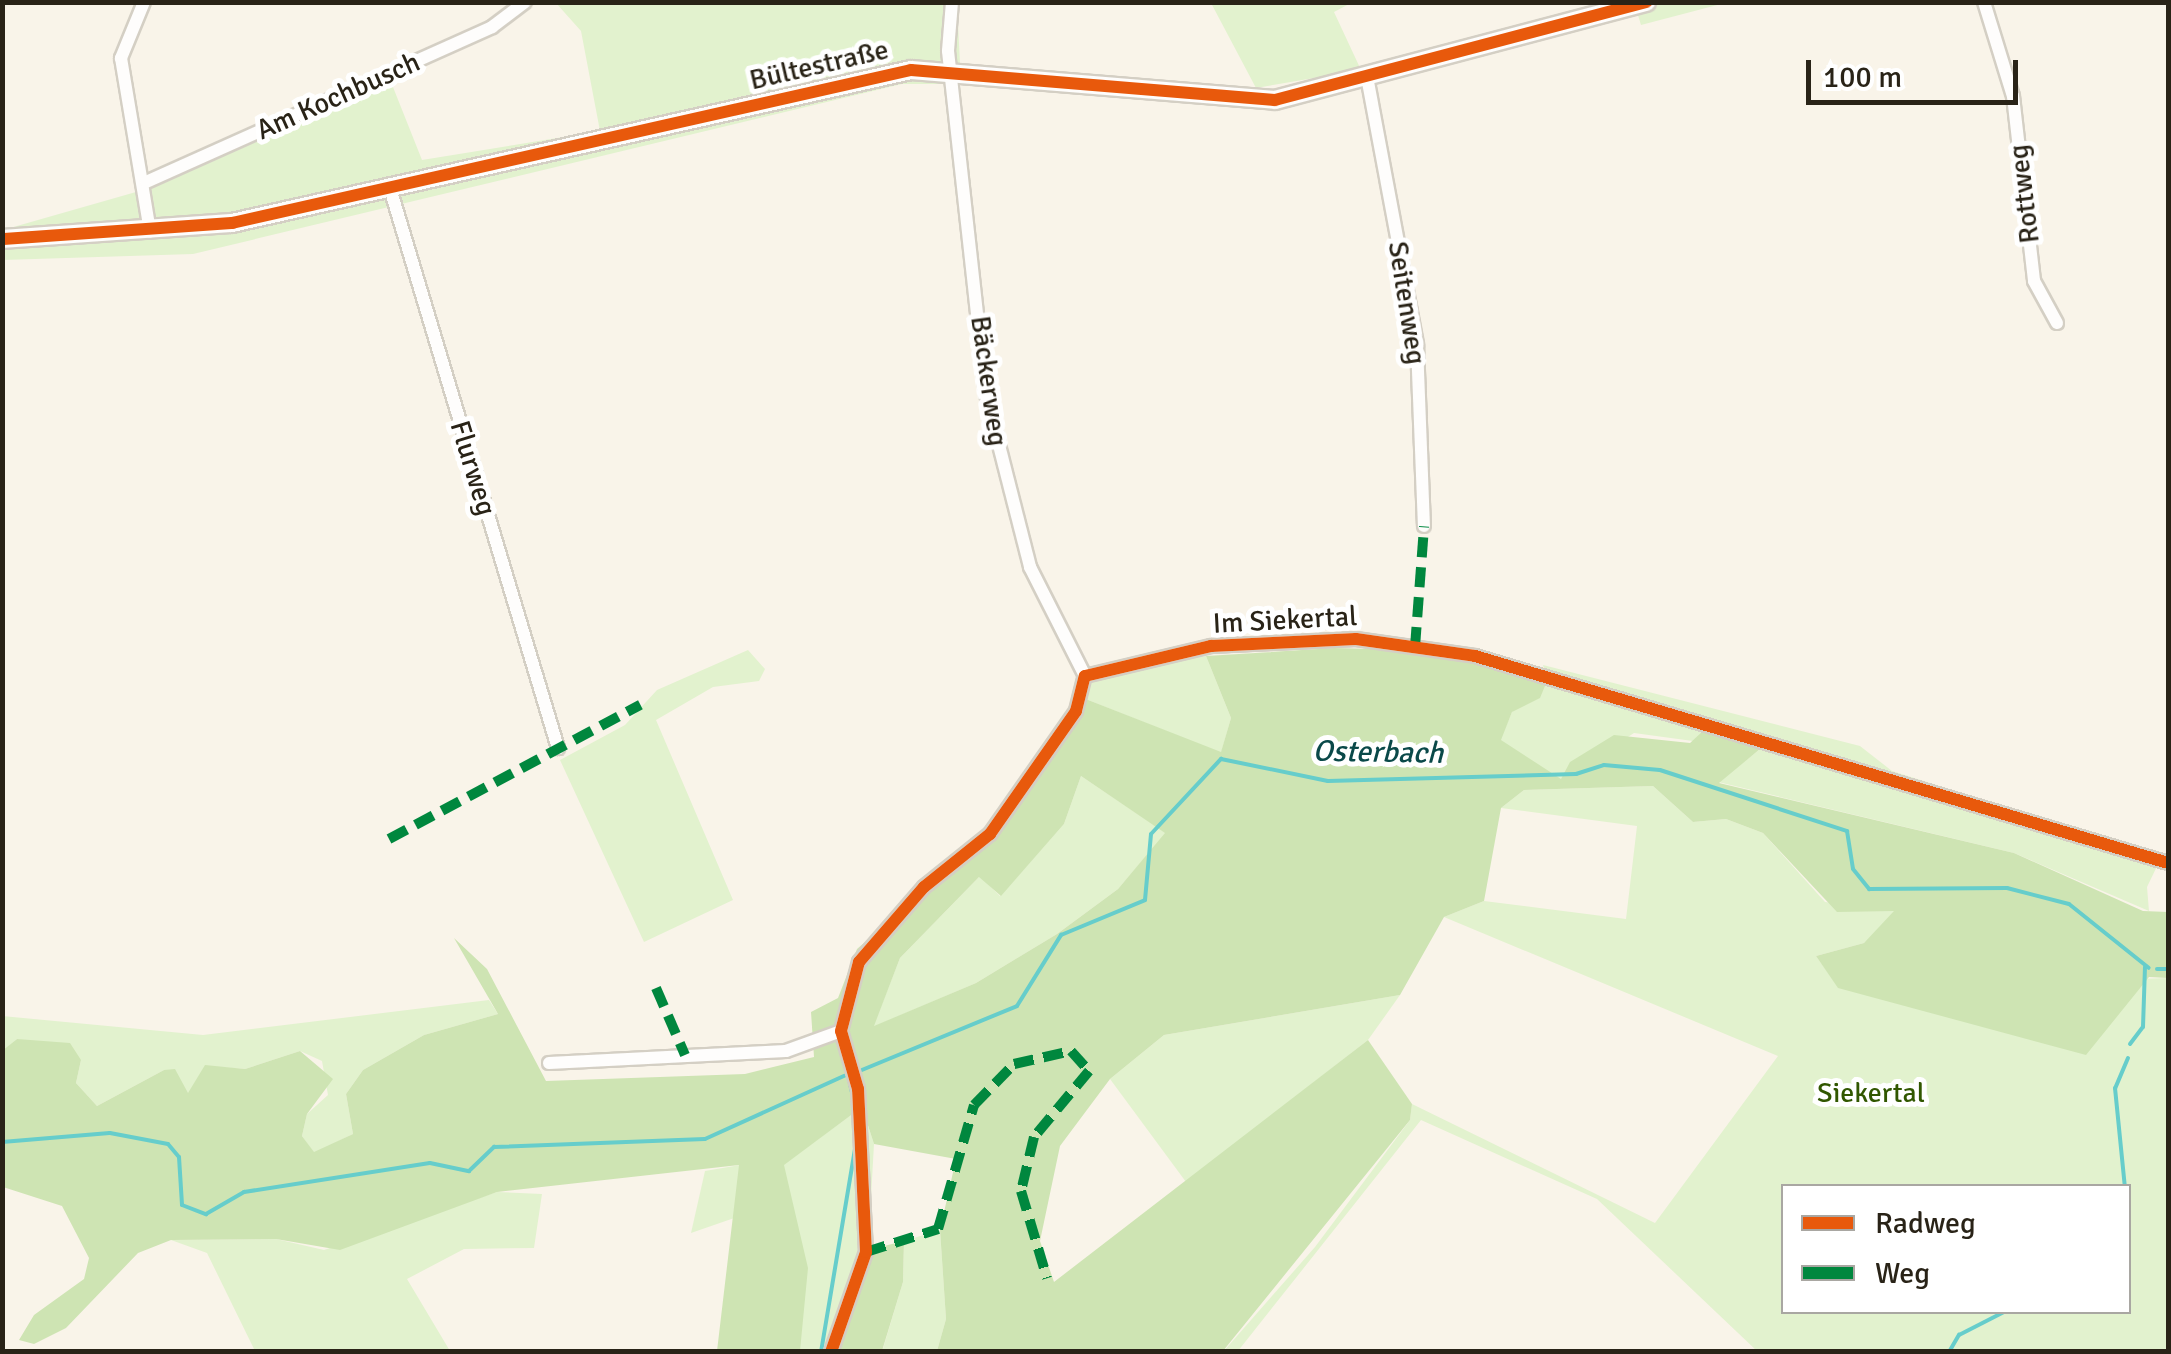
<!DOCTYPE html>
<meta charset="utf-8">
<style>
body{margin:0}
#map{position:relative;width:2171px;height:1354px;overflow:hidden;background:#f9f4e9;font-family:Signika,sans-serif}
div>[style]{position:absolute}
[style*='--x']{left:calc(var(--x)*1px);top:calc(var(--y)*1px);width:calc(var(--w)*1px);rotate:calc(var(--a)*1deg)}
.green>*{inset:0;background:#e2f2ce}
.forest>*{inset:0;background:#cee4b3}
.stream>*{height:4px;margin:-2px;padding:0 2px;transform-origin:2px;border-radius:2px;background:#66cdcb}
.roads{filter:drop-shadow(2px 0 #d4cfc4) drop-shadow(-2px 0 #d4cfc4) drop-shadow(0 2px #d4cfc4) drop-shadow(0 -2px #d4cfc4)}
.street>*{height:12px;margin:-6px;padding:0 6px;transform-origin:6px;border-radius:6px;background:#fefdfc}
.secondary>*{height:18px;margin:-9px;padding:0 9px;transform-origin:9px;border-radius:9px;background:#fefdfc}
.quiet>*{height:10px;margin-top:-5px;transform-origin:0;background:repeating-linear-gradient(90deg,#00873e 0 20px,transparent 0 30px)}
.cycleway>*{height:12px;margin:-6px;padding:0 6px;transform-origin:6px;border-radius:6px;background:#e8590c}
span{translate:-50% -50%;white-space:nowrap;text-align:center;line-height:1.15;-webkit-text-stroke:10px #fff;paint-order:stroke}
.street-label{font-size:28px;color:#292317}
.park-label{font-size:28px;color:#315700}
.water-label{font-size:30px;color:#0a4949;font-style:italic}
.frame{position:absolute;inset:0;border:5px solid #292317;pointer-events:none}
.legend{position:absolute;left:1781px;top:1184px;width:350px;height:130px;box-sizing:border-box;background:#fff;border:2px solid #a9a7a2;margin:0;padding:12px 18px;list-style:none;font-size:30px;color:#292317}
.legend li{display:flex;align-items:center;gap:20px;height:50px}
.legend b{width:50px;border:2px solid #a9a7a2}
.scale{position:absolute;left:1806px;top:60px;width:212px;height:45px;box-sizing:border-box;border:5px solid #292317;border-top:0;padding-left:12px;font-size:30px;line-height:35px;white-space:nowrap;color:#292317;-webkit-text-stroke:8px #fff;paint-order:stroke}
</style>
<div id="map">
<div class="green">
<div style="clip-path:polygon(1634px 2px,1725px 3px,1641px 25px)"></div>
<div style="clip-path:polygon(556px 3px,957px 3px,961px 84px,902px 84px,193px 254px,3px 260px,3px 230px,143px 190px,389px 77px,422px 160px,600px 131px,581px 31px)"></div>
<div style="clip-path:polygon(1211px 3px,1351px 3px,1334px 12px,1361px 70px,1256px 88px)"></div>
<div style="clip-path:polygon(748px 650px,765px 669px,759px 681px,713px 687px,656px 720px,733px 900px,644px 942px,560px 760px,625px 725px,657px 690px)"></div>
<div style="clip-path:polygon(1206px 656px,1231px 718px,1221px 753px,1078px 696px,1075px 680px)"></div>
<div style="clip-path:polygon(1543px 665px,1860px 746px,1892px 771px,2162px 856px,2147px 887px,2149px 911px,2014px 853px,1718px 782px,1759px 750px,1634px 733px,1561px 780px,1500px 740px,1512px 712px,1547px 681px)"></div>
<div style="clip-path:polygon(1081px 776px,1166px 833px,1118px 889px,1057px 934px,976px 983px,873px 1027px,900px 958px,980px 876px,1000px 896px,1064px 824px)"></div>
<div style="clip-path:polygon(evenodd,1653px 786px,1693px 822px,1726px 819px,1763px 833px,1825px 902px,1895px 910px,1892px 923px,1864px 943px,1816px 956px,1839px 988px,2168px 978px,2168px 1351px,1757px 1351px,1597px 1199px,1421px 1120px,1238px 1351px,1223px 1352px,1315px 1247px,1410px 1120px,1412px 1104px,1655px 1223px,1778px 1056px,1444px 917px,1484px 901px,1626px 919px,1637px 826px,1501px 808px,1524px 790px,1653px 786px,1784px 1186px,2128px 1186px,2128px 1312px,1784px 1312px,1784px 1186px)"></div>
<div style="clip-path:polygon(1400px 995px,1368px 1040px,1186px 1182px,1110px 1079px,1164px 1035px)"></div>
<div style="clip-path:polygon(489px 1000px,498px 1014px,424px 1035px,363px 1070px,346px 1094px,353px 1134px,314px 1153px,302px 1136px,307px 1114px,328px 1095px,322px 1061px,300px 1051px,245px 1069px,205px 1066px,188px 1094px,164px 1070px,97px 1106px,76px 1083px,81px 1060px,17px 1039px,3px 1051px,2px 1016px,203px 1035px)"></div>
<div style="clip-path:polygon(862px 1107px,874px 1144px,868px 1250px,832px 1351px,800px 1351px,783px 1165px)"></div>
<div style="clip-path:polygon(740px 1165px,740px 1216px,691px 1233px,705px 1171px)"></div>
<div style="clip-path:polygon(497px 1192px,542px 1194px,534px 1248px,464px 1249px,407px 1279px,450px 1351px,255px 1351px,207px 1253px,171px 1240px,276px 1239px,324px 1250px)"></div>
<div style="clip-path:polygon(940px 1230px,946px 1319px,937px 1351px,882px 1352px,903px 1282px,904px 1241px)"></div>
</div>
<div class="forest">
<div style="clip-path:polygon(evenodd,1334px 648px,1416px 650px,1547px 681px,1540px 698px,1512px 712px,1501px 740px,1561px 779px,1570px 762px,1614px 735px,1690px 743px,1703px 731px,1760px 749px,1719px 783px,2014px 853px,2143px 911px,2168px 912px,2168px 978px,2149px 977px,2086px 1055px,1838px 988px,1816px 956px,1864px 943px,1894px 911px,1837px 912px,1763px 833px,1726px 819px,1693px 822px,1653px 786px,1524px 790px,1501px 808px,1484px 901px,1444px 917px,1400px 995px,1164px 1035px,1110px 1079px,1060px 1146px,1040px 1241px,1054px 1282px,1368px 1040px,1412px 1104px,1410px 1120px,1223px 1351px,937px 1351px,946px 1319px,940px 1230px,956px 1159px,874px 1144px,862px 1107px,784px 1165px,808px 1268px,800px 1351px,717px 1351px,739px 1165px,497px 1192px,340px 1250px,276px 1239px,171px 1240px,138px 1253px,66px 1328px,34px 1344px,19px 1340px,34px 1315px,84px 1279px,89px 1258px,62px 1206px,3px 1187px,2px 1051px,17px 1039px,70px 1043px,81px 1060px,76px 1083px,97px 1106px,164px 1070px,175px 1069px,188px 1093px,205px 1065px,245px 1069px,300px 1051px,333px 1079px,307px 1114px,302px 1136px,314px 1152px,353px 1134px,346px 1094px,363px 1070px,424px 1035px,498px 1014px,454px 938px,487px 969px,546px 1081px,745px 1074px,814px 1057px,811px 1012px,838px 998px,857px 949px,992px 832px,1078px 696px,1221px 752px,1231px 718px,1206px 656px,1334px 648px,1081px 776px,1165px 833px,1118px 889px,1057px 934px,976px 983px,874px 1026px,900px 958px,979px 877px,1001px 896px,1064px 824px,1081px 776px)"></div>
<div style="clip-path:polygon(904px 1241px,903px 1282px,882px 1351px,832px 1352px,868px 1250px)"></div>
</div>
<div class="stream">
<div style="--x:2157;--y:969;--w:11;--a:0"></div>
<div style="--x:2130;--y:1044;--w:21;--a:-53"></div>
<div style="--x:2143;--y:1027;--w:60;--a:-88.1"></div>
<div style="--x:2128;--y:1058;--w:33;--a:113"></div>
<div style="--x:2115;--y:1088;--w:132;--a:84.3"></div>
<div style="--x:857;--y:1072;--w:173;--a:-22.4"></div>
<div style="--x:1017;--y:1006;--w:84;--a:-58.2"></div>
<div style="--x:1061;--y:935;--w:91;--a:-22.6"></div>
<div style="--x:1145;--y:900;--w:66;--a:-84.8"></div>
<div style="--x:1151;--y:834;--w:103;--a:-47"></div>
<div style="--x:1221;--y:759;--w:109;--a:11.6"></div>
<div style="--x:1328;--y:781;--w:248;--a:-1.6"></div>
<div style="--x:1576;--y:774;--w:29;--a:-18"></div>
<div style="--x:1604;--y:765;--w:56;--a:5.1"></div>
<div style="--x:1660;--y:770;--w:197;--a:18.1"></div>
<div style="--x:1847;--y:831;--w:38;--a:81"></div>
<div style="--x:1853;--y:869;--w:26;--a:51"></div>
<div style="--x:1869;--y:889;--w:138;--a:-0.4"></div>
<div style="--x:2007;--y:888;--w:64;--a:14.5"></div>
<div style="--x:2069;--y:904;--w:102;--a:38.7"></div>
<div style="--x:848;--y:1075;--w:26;--a:77"></div>
<div style="--x:2;--y:1142;--w:108;--a:-4.8"></div>
<div style="--x:110;--y:1133;--w:59;--a:10.7"></div>
<div style="--x:168;--y:1144;--w:17;--a:50"></div>
<div style="--x:179;--y:1157;--w:48;--a:86.4"></div>
<div style="--x:182;--y:1205;--w:26;--a:21"></div>
<div style="--x:206;--y:1214;--w:44;--a:-30.1"></div>
<div style="--x:244;--y:1192;--w:188;--a:-8.9"></div>
<div style="--x:430;--y:1163;--w:40;--a:12"></div>
<div style="--x:469;--y:1171;--w:35;--a:-44"></div>
<div style="--x:494;--y:1147;--w:211;--a:-2.2"></div>
<div style="--x:705;--y:1139;--w:153;--a:-24.4"></div>
<div style="--x:821;--y:1352;--w:206;--a:-80.5"></div>
<div style="--x:1949;--y:1352;--w:20;--a:-60"></div>
<div style="--x:1959;--y:1335;--w:51;--a:-27.1"></div>
</div>
<div class="roads">
<div class="street">
<div style="--x:144;--y:2;--w:61;--a:112.3"></div>
<div style="--x:121;--y:58;--w:176;--a:80.5"></div>
<div style="--x:952;--y:2;--w:49;--a:94.7"></div>
<div style="--x:948;--y:51;--w:345;--a:83.7"></div>
<div style="--x:986;--y:394;--w:179;--a:75.7"></div>
<div style="--x:1030;--y:567;--w:122;--a:63.2"></div>
<div style="--x:1984;--y:2;--w:98;--a:72.9"></div>
<div style="--x:2013;--y:96;--w:186;--a:83.5"></div>
<div style="--x:2034;--y:281;--w:48;--a:61.3"></div>
<div style="--x:1368;--y:82;--w:268;--a:79.4"></div>
<div style="--x:1417;--y:345;--w:181;--a:87.8"></div>
<div style="--x:146;--y:182;--w:379;--a:-24.1"></div>
<div style="--x:492;--y:27;--w:41;--a:-37.1"></div>
<div style="--x:390;--y:188;--w:585;--a:73.3"></div>
<div style="--x:1085;--y:676;--w:130;--a:-13.4"></div>
<div style="--x:1211;--y:646;--w:145;--a:-2.8"></div>
<div style="--x:1356;--y:639;--w:120;--a:8.1"></div>
<div style="--x:1475;--y:656;--w:723;--a:16.63"></div>
<div style="--x:549;--y:1063;--w:237;--a:-2.9"></div>
<div style="--x:786;--y:1051;--w:59;--a:-20"></div>
<div style="--x:831;--y:1352;--w:106;--a:-70.7"></div>
<div style="--x:866;--y:1252;--w:163;--a:-92.8"></div>
<div style="--x:858;--y:1089;--w:60;--a:-106.3"></div>
<div style="--x:841;--y:1031;--w:71;--a:-75.4"></div>
<div style="--x:859;--y:962;--w:99;--a:-49.1"></div>
<div style="--x:924;--y:887;--w:85;--a:-38.8"></div>
<div style="--x:990;--y:834;--w:150;--a:-55"></div>
<div style="--x:1076;--y:711;--w:36;--a:-76"></div>
</div>
<div class="secondary">
<div style="--x:2;--y:239;--w:231;--a:-4"></div>
<div style="--x:232;--y:223;--w:696;--a:-12.7"></div>
<div style="--x:911;--y:70;--w:365;--a:4.7"></div>
<div style="--x:1275;--y:100;--w:384;--a:-14.8"></div>
</div>
</div>
<div class="quiet">
<div style="--x:1415;--y:647;--w:121;--a:-85.7"></div>
<div style="--x:389;--y:839;--w:285;--a:-28.1"></div>
<div style="--x:656;--y:988;--w:73;--a:66.6"></div>
<div style="--x:866;--y:1252;--w:76;--a:-17.7"></div>
<div style="--x:938;--y:1229;--w:129;--a:-73.8"></div>
<div style="--x:974;--y:1105;--w:57;--a:-45.7"></div>
<div style="--x:1014;--y:1064;--w:58;--a:-12.8"></div>
<div style="--x:1071;--y:1051;--w:27;--a:48"></div>
<div style="--x:1089;--y:1071;--w:86;--a:129.8"></div>
<div style="--x:1034;--y:1137;--w:56;--a:103.5"></div>
<div style="--x:1021;--y:1191;--w:91;--a:73.4"></div>
</div>
<div class="cycleway">
<div style="--x:2;--y:239;--w:231;--a:-4"></div>
<div style="--x:232;--y:223;--w:696;--a:-12.7"></div>
<div style="--x:911;--y:70;--w:365;--a:4.7"></div>
<div style="--x:1275;--y:100;--w:384;--a:-14.8"></div>
<div style="--x:831;--y:1352;--w:106;--a:-70.7"></div>
<div style="--x:866;--y:1252;--w:163;--a:-92.8"></div>
<div style="--x:858;--y:1089;--w:60;--a:-106.3"></div>
<div style="--x:841;--y:1031;--w:71;--a:-75.4"></div>
<div style="--x:859;--y:962;--w:99;--a:-49.1"></div>
<div style="--x:924;--y:887;--w:85;--a:-38.8"></div>
<div style="--x:990;--y:834;--w:150;--a:-55"></div>
<div style="--x:1076;--y:711;--w:36;--a:-76"></div>
<div style="--x:1085;--y:676;--w:130;--a:-13.4"></div>
<div style="--x:1211;--y:646;--w:145;--a:-2.8"></div>
<div style="--x:1356;--y:639;--w:120;--a:8.1"></div>
<div style="--x:1475;--y:656;--w:723;--a:16.63"></div>
</div>
<div class="street-label">
<span style="left:819px;top:65px;rotate:-13deg">Bültestraße</span>
<span style="left:338px;top:96px;rotate:-24deg">Am Kochbusch</span>
<span style="left:2024px;top:194px;rotate:-97deg">Rottweg</span>
<span style="left:1407px;top:303px;rotate:81deg">Seitenweg</span>
<span style="left:989px;top:381px;rotate:82deg">Bäckerweg</span>
<span style="left:473px;top:468px;rotate:73deg">Flurweg</span>
<span style="left:1285px;top:620px;rotate:-3deg">Im Siekertal</span>
</div>
<div class="park-label">
<span style="left:1871px;top:1093px">Siekertal</span>
</div>
<div class="water-label">
<span style="left:1378px;top:753px;rotate:1deg">Osterbach</span>
</div>
<div class="frame"></div>
<ul class="legend">
<li><b style="height:12px;background:#e8590c"></b>Radweg</li>
<li><b style="height:12px;background:#00873e"></b>Weg</li>
</ul>
<div class="scale">100 m</div>
</div>
